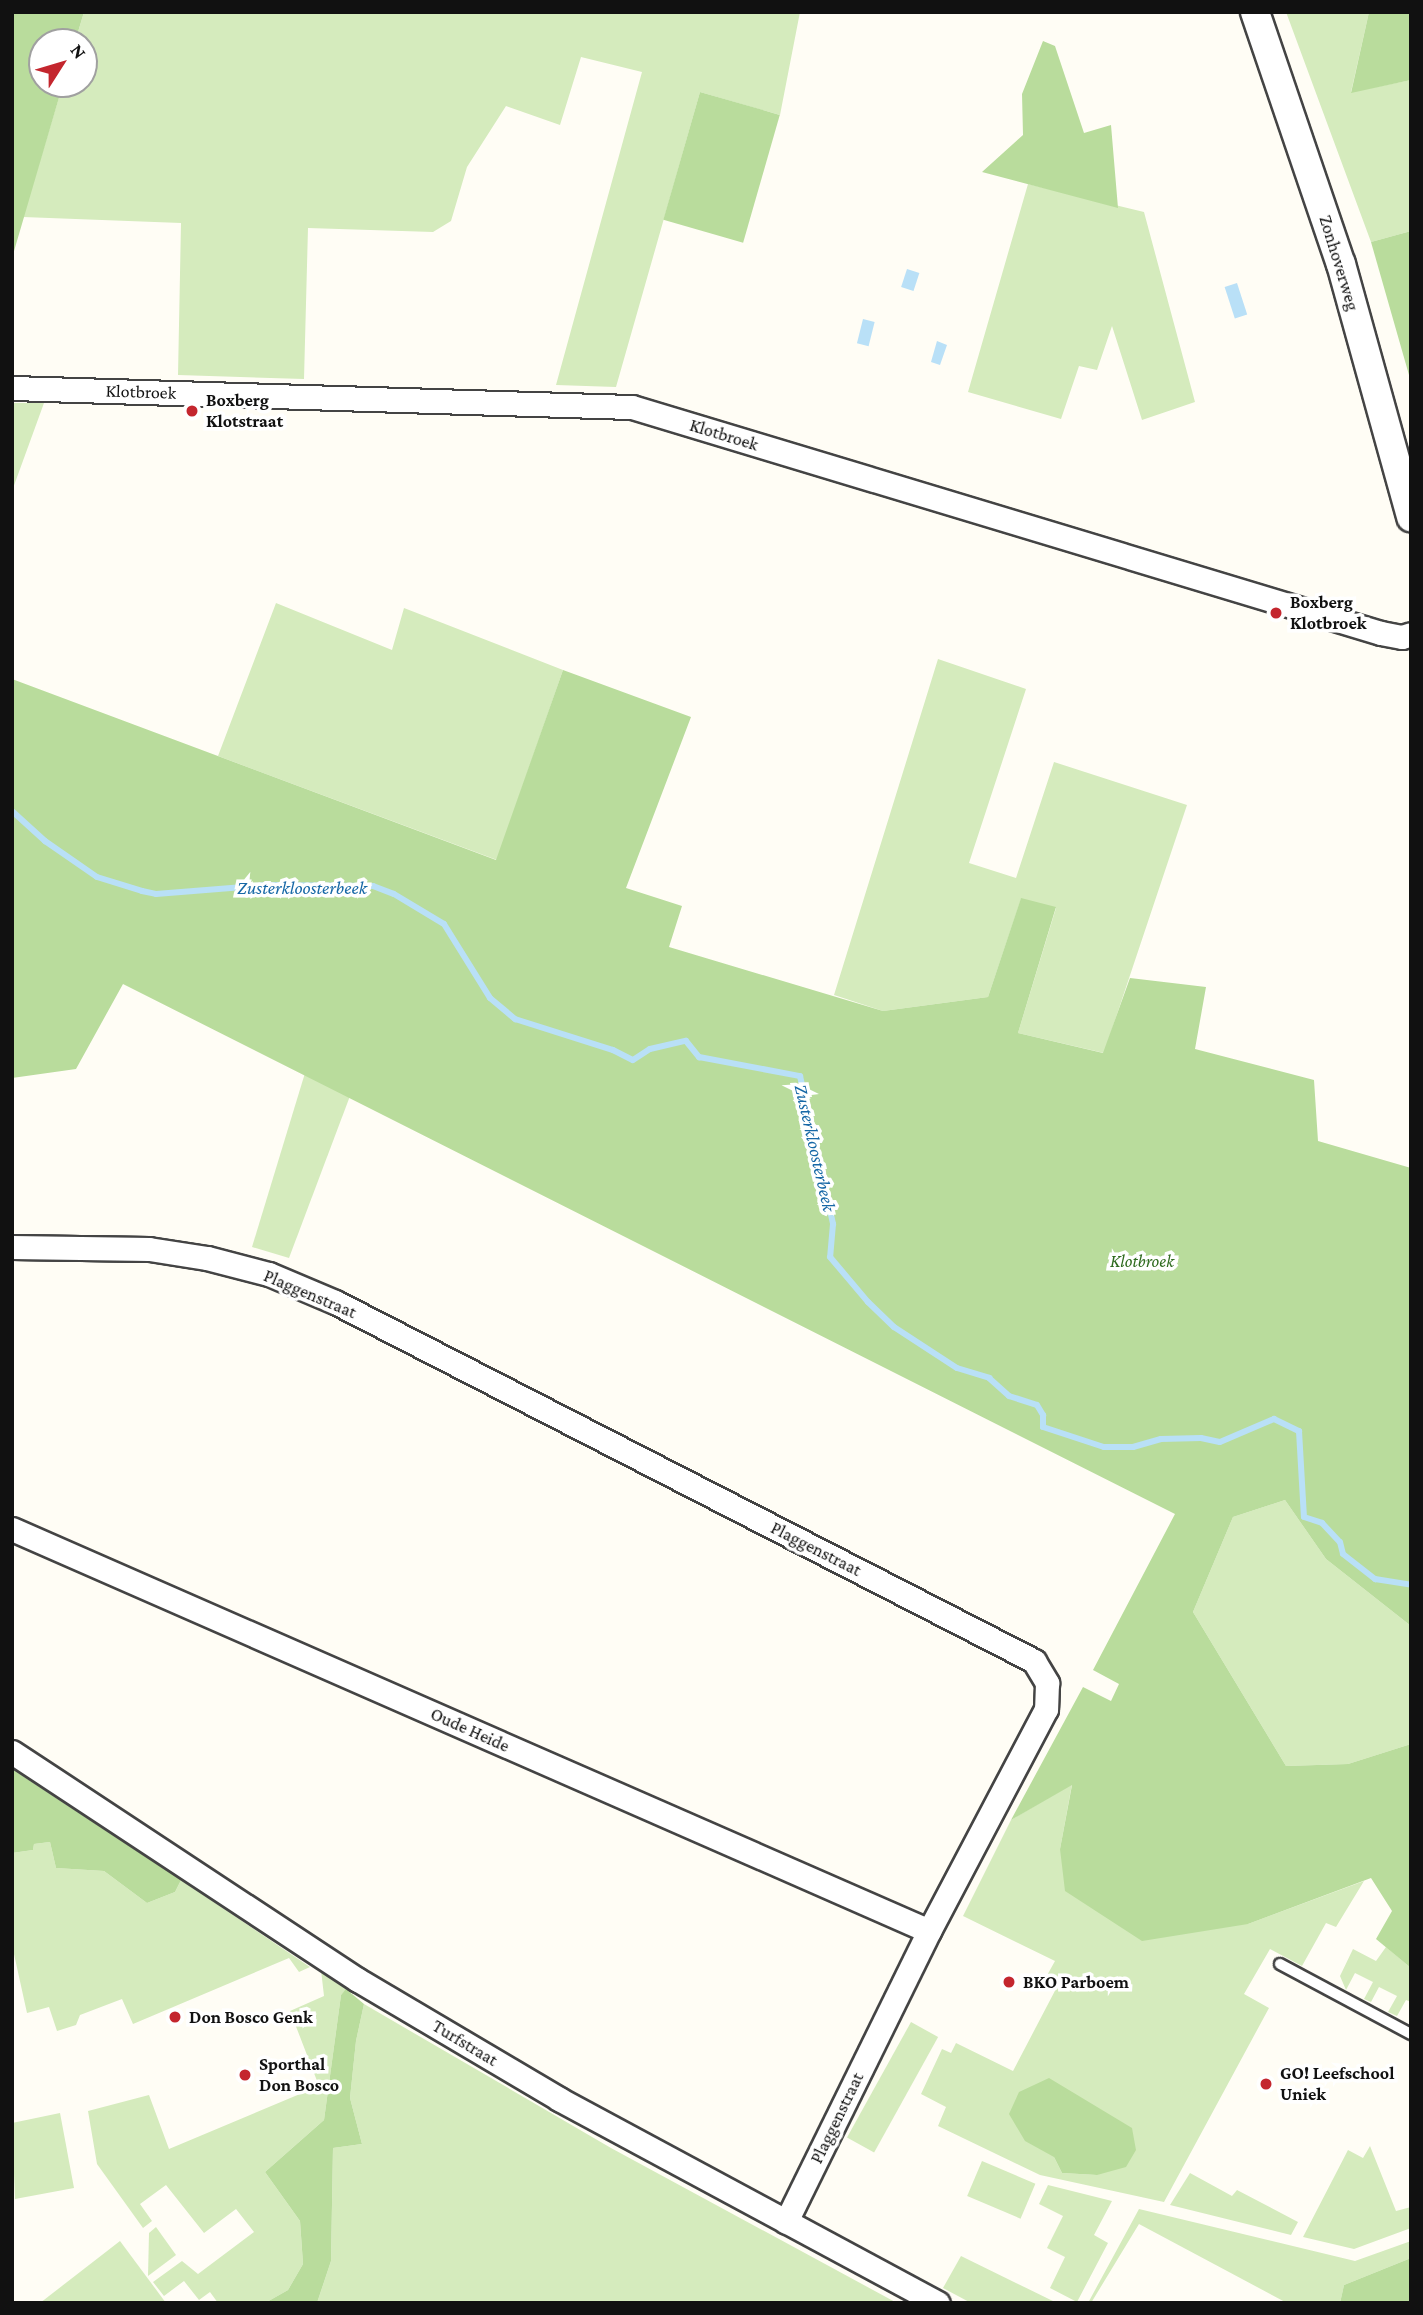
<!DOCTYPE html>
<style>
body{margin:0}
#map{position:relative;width:1423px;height:2315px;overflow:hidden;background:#fffdf5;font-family:"Crimson Pro",serif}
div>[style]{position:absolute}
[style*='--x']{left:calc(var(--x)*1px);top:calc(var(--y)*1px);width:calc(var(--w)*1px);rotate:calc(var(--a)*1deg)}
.green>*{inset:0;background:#d5ebbd;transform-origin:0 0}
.forest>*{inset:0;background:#b9dc9c;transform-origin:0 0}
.water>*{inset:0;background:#b9e0f7;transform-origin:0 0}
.stream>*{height:6px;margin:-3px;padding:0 3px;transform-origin:3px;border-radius:3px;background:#b9e0f7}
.roads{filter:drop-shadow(2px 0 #444) drop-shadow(-2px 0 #444) drop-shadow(0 2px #444) drop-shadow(0 -2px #444)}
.service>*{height:10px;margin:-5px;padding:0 5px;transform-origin:5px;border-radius:5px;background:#fff}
.minor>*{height:23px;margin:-11.5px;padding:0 11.5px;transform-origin:11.5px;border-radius:11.5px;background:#fff}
.tertiary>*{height:28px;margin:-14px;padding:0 14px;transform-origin:14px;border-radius:14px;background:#fff}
.dots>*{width:19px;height:19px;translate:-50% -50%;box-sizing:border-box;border:4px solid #fff;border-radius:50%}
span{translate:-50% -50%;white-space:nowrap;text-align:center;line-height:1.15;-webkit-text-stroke:7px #fff;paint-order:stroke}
.street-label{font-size:18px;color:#111}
.poi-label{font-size:18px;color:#111;font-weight:700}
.left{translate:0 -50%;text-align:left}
.park-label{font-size:18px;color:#2f6b1f;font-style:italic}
.water-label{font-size:19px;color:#1768a6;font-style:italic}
.frame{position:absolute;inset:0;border:14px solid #111;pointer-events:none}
.north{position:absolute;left:28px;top:28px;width:70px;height:70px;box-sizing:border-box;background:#fff;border:2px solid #a0a0a0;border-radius:50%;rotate:53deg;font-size:19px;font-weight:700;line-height:28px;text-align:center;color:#111}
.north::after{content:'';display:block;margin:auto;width:24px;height:32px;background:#c4262e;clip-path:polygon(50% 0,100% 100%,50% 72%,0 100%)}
</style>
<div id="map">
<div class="green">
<div style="clip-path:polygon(84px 12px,800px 12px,780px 115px,700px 92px,616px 387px,556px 385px,642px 72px,581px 57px,560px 125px,506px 106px,467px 167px,451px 221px,433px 232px,308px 228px,304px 379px,178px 375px,181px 223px,23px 217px,63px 84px,84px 84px,84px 42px,75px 42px)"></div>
<div style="clip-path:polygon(1286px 12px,1369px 12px,1351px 92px,1411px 80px,1411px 231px,1371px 242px)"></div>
<div style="clip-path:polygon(1028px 184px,1144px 212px,1195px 402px,1142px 420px,1112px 326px,1097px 370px,1079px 366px,1061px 419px,968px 392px)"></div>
<div style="clip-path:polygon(12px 403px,44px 403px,12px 491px)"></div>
<div style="clip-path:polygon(276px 603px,392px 650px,404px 608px,563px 670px,497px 860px,218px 756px)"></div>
<div style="clip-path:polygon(938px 659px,1026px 689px,969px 863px,1016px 878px,1054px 762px,1187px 805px,1104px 1053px,1018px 1033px,1056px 908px,1021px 899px,988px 997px,883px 1011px,834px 995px)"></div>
<div style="clip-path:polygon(305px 1073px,350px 1096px,289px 1258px,252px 1247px)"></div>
<div style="clip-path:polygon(1285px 1500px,1326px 1559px,1411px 1626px,1411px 1744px,1348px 1764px,1286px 1766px,1193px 1612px,1233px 1517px)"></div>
<div style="clip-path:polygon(12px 1764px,111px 1830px,110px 1833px,12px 1769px)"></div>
<div style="clip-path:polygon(evenodd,1072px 1784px,1060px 1849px,1248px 1924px,1364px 1881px,1336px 1927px,1326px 1923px,1302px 1966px,1270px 1949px,1244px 1994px,1269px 2008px,1164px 2202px,1040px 2175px,938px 2126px,946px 2107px,921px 2094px,942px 2049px,951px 2053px,956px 2043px,1013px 2071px,1058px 1985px,1045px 1979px,1055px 1961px,963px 1916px,1011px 1820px,1072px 1784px,1054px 2157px,1097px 2175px,1062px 2173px,1054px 2157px)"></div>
<div style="clip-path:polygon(50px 1842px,56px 1868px,104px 1871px,147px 1903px,175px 1892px,181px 1880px,310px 1967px,299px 1972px,289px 1958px,133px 2024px,122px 1999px,80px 2015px,76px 2025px,57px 2031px,49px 2007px,27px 2013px,12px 1945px,12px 1853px,33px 1850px,34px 1844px)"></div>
<div style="clip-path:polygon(1386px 1947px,1411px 1968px,1411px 2002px,1406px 2000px,1397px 2016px,1388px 2012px,1397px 1996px,1379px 1987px,1371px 2002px,1364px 1999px,1373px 1982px,1355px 1973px,1346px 1990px,1340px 1976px,1353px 1949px,1376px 1961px)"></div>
<div style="clip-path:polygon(321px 1970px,351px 1990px,351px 1993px,346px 1990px,341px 1995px,324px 2120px,265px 2172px,300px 2221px,303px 2264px,288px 2290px,265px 2303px,218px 2303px,210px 2292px,199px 2300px,184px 2281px,164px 2296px,153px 2282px,182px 2261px,198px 2274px,254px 2232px,236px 2209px,204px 2233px,166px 2185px,140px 2204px,152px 2221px,143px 2228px,97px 2164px,88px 2111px,149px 2095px,169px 2149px,319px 2086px,290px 2011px,324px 1996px)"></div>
<div style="clip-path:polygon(364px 2004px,611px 2148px,897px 2303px,317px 2303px,331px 2261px,333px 2148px,362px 2144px,350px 2098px,356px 2041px)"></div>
<div style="left:911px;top:2022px;width:31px;height:132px;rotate:29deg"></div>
<div style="clip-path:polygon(60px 2113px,74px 2188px,15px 2199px,12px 2123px)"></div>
<div style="clip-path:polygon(1370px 2146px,1396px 2211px,1411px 2207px,1411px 2228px,1354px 2249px,1303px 2237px,1348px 2150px,1363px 2158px)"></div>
<div style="left:982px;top:2161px;width:58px;height:38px;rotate:23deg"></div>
<div style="clip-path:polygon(1190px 2173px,1232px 2196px,1237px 2190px,1298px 2222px,1291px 2235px,1170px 2205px)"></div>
<div style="clip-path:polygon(1048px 2185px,1112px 2201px,1094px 2235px,1108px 2243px,1077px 2302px,1050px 2288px,1065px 2257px,1047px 2248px,1063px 2216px,1039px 2204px)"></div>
<div style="clip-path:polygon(1139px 2209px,1355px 2261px,1411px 2241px,1411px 2258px,1344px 2285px,1340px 2303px,1287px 2303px,1139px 2224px,1091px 2303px,1088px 2303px)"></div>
<div style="clip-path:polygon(156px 2227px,176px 2255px,148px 2276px,149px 2233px)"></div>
<div style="clip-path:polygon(120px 2241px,166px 2303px,40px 2303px)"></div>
<div style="clip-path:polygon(961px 2256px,1057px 2303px,971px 2303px,943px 2288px)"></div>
</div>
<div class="forest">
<div style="clip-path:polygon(12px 12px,84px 12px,75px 42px,42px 42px,42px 84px,63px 84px,12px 258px)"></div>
<div style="clip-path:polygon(1369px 12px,1411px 12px,1411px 80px,1351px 93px)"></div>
<div style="clip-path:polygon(1043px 41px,1055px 46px,1084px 133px,1111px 125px,1118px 208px,982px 172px,1023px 135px,1022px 94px)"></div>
<div style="left:700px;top:92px;width:83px;height:133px;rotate:16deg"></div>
<div style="clip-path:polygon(1411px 231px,1411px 382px,1371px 242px)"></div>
<div style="clip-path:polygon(563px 670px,691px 717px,626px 888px,682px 906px,669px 947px,883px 1011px,988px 997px,1021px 898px,1056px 907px,1018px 1033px,1103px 1053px,1130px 978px,1206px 987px,1195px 1049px,1314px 1080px,1318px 1141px,1411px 1168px,1411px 1626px,1326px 1559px,1285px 1500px,1233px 1517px,1193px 1612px,1286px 1766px,1348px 1764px,1411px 1744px,1411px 1968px,1376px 1939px,1392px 1911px,1371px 1878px,1248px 1924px,1142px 1941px,1065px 1891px,1060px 1849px,1072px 1785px,1011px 1820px,1083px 1687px,1111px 1701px,1119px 1684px,1093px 1670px,1175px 1514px,123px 984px,76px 1069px,12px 1078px,12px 679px,496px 860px)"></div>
<div style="clip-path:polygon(12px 1769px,181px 1880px,175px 1892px,147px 1903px,104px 1871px,56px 1868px,50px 1842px,34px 1844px,33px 1850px,12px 1853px)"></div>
<div style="clip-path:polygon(346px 1989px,364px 2004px,356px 2041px,350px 2098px,362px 2144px,333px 2148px,331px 2261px,317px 2303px,265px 2303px,288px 2290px,303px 2264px,300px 2221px,265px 2172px,324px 2120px,341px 1995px)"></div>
<div style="clip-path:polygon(1049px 2078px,1132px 2128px,1136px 2150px,1126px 2167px,1097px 2175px,1062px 2173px,1054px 2157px,1025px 2141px,1009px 2114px,1019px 2092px)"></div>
<div style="clip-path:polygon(1411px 2258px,1411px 2303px,1340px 2303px,1344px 2285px)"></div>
</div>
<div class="water">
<div style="left:907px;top:269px;width:13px;height:19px;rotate:18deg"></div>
<div style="left:1237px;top:283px;width:33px;height:13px;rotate:72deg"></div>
<div style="left:863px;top:319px;width:12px;height:25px;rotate:14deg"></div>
<div style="clip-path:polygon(937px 341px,947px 345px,940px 365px,931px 362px)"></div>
</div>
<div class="stream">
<div style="--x:12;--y:811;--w:45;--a:42.3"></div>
<div style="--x:45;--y:841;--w:63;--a:34.7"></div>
<div style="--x:97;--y:877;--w:47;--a:17.3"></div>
<div style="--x:142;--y:891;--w:14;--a:12"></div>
<div style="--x:156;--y:894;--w:111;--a:-4.6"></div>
<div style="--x:267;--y:885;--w:106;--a:0.5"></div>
<div style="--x:373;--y:886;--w:22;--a:21"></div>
<div style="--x:394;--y:894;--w:58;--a:31"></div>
<div style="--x:444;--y:924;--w:87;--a:58.1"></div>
<div style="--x:490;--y:998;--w:33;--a:40"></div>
<div style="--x:515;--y:1019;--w:103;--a:17.6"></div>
<div style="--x:613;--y:1050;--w:22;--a:27"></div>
<div style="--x:633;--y:1060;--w:20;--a:-33"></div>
<div style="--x:650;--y:1049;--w:37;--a:-13"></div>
<div style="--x:686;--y:1041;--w:21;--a:51"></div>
<div style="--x:699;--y:1057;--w:103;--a:10.7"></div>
<div style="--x:800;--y:1076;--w:152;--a:77.4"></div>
<div style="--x:833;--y:1224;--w:33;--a:95"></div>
<div style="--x:830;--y:1257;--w:59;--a:49.8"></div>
<div style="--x:868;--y:1302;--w:36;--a:44"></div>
<div style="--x:894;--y:1327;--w:75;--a:33.1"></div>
<div style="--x:957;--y:1368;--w:34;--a:17"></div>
<div style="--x:989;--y:1378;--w:27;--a:42"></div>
<div style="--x:1009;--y:1396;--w:29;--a:18"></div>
<div style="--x:1037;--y:1405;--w:12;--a:59"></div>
<div style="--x:1043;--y:1415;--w:12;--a:90"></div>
<div style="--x:1043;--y:1427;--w:64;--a:18.2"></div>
<div style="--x:1104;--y:1447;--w:29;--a:0"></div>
<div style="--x:1133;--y:1447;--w:29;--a:-16"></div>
<div style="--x:1161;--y:1439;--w:40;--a:-1.4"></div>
<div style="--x:1201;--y:1438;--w:19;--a:12"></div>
<div style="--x:1220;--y:1442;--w:59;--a:-23.1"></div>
<div style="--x:1274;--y:1419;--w:28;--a:26"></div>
<div style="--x:1299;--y:1431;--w:86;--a:86.7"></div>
<div style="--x:1304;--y:1517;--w:19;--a:18"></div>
<div style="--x:1322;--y:1523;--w:26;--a:47"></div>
<div style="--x:1340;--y:1542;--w:12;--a:76"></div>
<div style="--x:1343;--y:1554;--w:41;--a:38"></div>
<div style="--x:1375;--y:1579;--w:36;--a:9"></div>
</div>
<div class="roads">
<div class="service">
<div style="--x:1280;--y:1964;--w:149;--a:28.1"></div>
</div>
<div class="minor">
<div style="--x:12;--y:388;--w:620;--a:1.76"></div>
<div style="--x:632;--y:407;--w:782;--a:16.79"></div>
<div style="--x:1381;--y:633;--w:21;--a:11"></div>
<div style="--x:1402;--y:637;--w:9;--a:-18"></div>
<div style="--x:12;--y:1247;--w:137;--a:0.8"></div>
<div style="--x:149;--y:1249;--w:59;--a:8.8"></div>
<div style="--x:207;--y:1258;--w:64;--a:14.5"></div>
<div style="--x:269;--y:1274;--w:72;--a:23"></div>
<div style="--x:335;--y:1302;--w:786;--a:27.18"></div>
<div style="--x:1034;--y:1661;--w:26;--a:59"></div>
<div style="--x:1047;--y:1683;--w:26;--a:92"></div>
<div style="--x:1046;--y:1709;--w:251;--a:117.8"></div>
<div style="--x:929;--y:1931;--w:324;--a:116.2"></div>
<div style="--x:12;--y:1529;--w:1001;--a:23.67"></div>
<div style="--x:12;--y:1752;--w:414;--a:33.4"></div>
<div style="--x:358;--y:1980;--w:234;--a:30.6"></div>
<div style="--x:559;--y:2099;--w:430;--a:28.3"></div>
</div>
<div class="tertiary">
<div style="--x:1255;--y:12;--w:266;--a:71.2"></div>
<div style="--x:1341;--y:264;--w:263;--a:74.5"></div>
</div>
</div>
<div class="dots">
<div style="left:192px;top:411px;background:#c4262e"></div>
<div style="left:1276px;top:613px;background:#c4262e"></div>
<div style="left:1009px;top:1982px;background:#c4262e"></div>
<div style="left:175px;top:2017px;background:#c4262e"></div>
<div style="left:245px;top:2075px;background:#c4262e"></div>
<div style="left:1266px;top:2084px;background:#c4262e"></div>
</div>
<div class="street-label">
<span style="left:1339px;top:263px;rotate:73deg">Zonhoverweg</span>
<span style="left:141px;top:392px;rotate:2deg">Klotbroek</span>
<span style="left:724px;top:435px;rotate:17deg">Klotbroek</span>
<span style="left:310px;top:1294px;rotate:23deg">Plaggenstraat</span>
<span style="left:816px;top:1549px;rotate:27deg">Plaggenstraat</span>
<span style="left:470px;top:1730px;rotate:24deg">Oude Heide</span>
<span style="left:465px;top:2043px;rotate:31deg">Turfstraat</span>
<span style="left:837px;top:2118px;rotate:-64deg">Plaggenstraat</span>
</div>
<div class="poi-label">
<span class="left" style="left:206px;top:411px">Boxberg<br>Klotstraat</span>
<span class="left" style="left:1290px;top:613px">Boxberg<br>Klotbroek</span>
<span class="left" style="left:1023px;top:1982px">BKO Parboem</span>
<span class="left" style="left:189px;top:2017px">Don Bosco Genk</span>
<span class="left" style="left:259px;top:2075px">Sporthal<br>Don Bosco</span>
<span class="left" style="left:1280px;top:2084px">GO! Leefschool<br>Uniek</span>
</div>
<div class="park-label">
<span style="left:1142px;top:1261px">Klotbroek</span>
</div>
<div class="water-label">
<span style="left:302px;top:888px">Zusterkloosterbeek</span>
<span style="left:815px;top:1148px;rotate:77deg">Zusterkloosterbeek</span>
</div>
<div class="frame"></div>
<div class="north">N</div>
</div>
